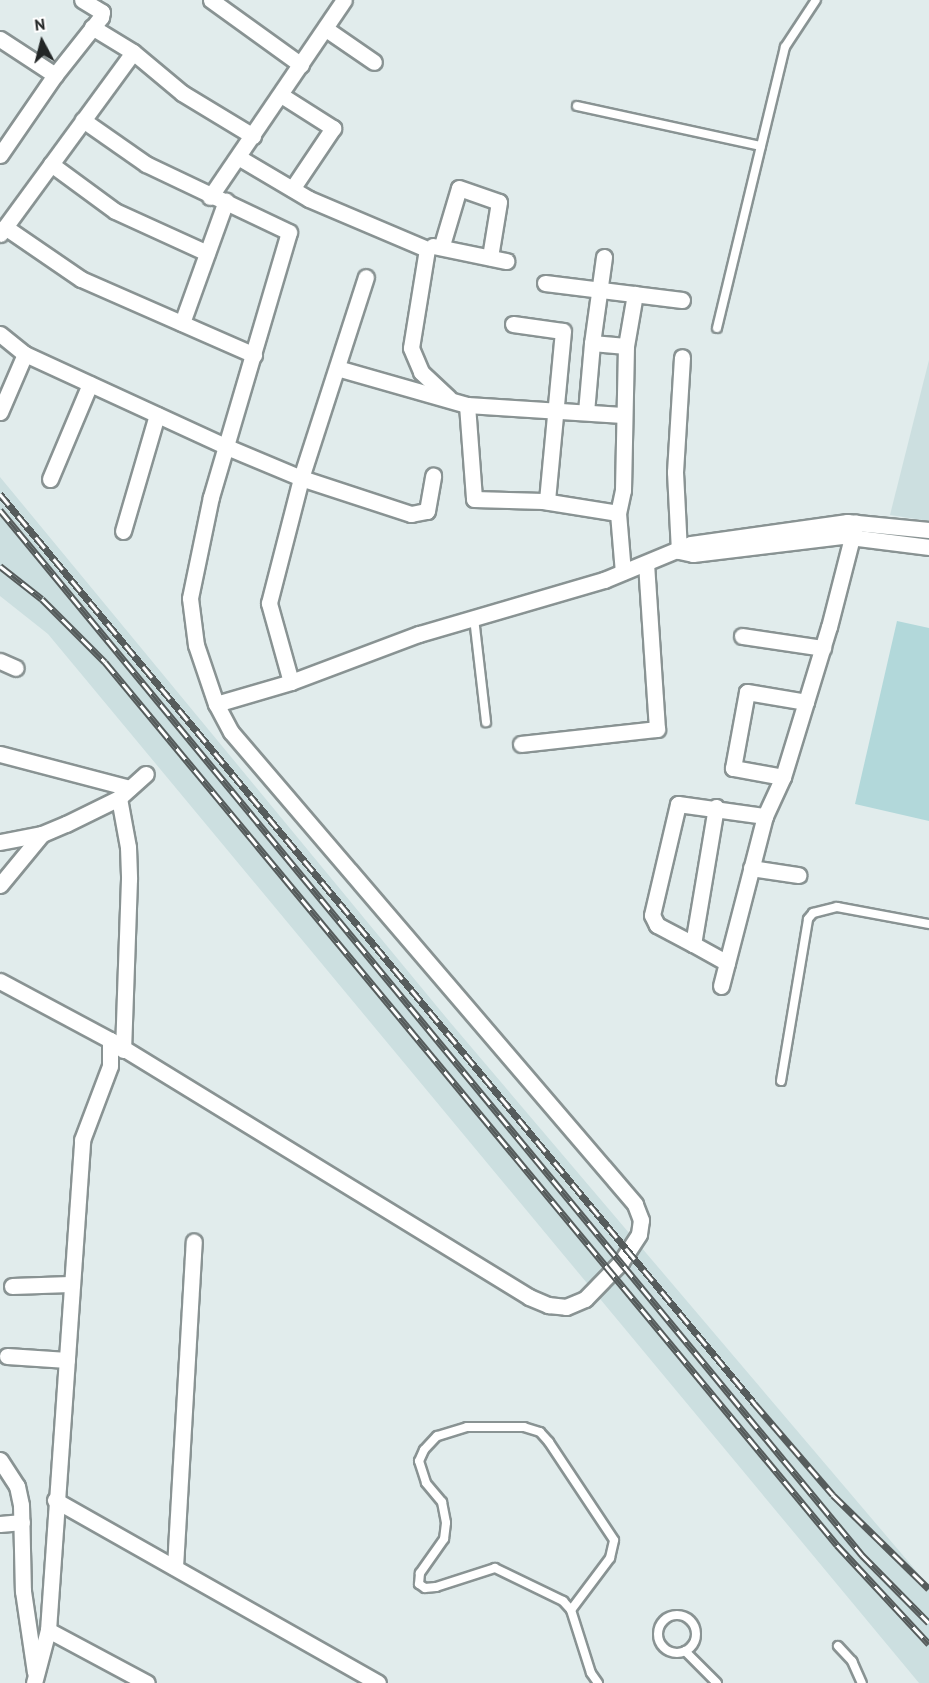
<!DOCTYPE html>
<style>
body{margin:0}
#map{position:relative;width:929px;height:1683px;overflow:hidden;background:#e1ecec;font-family:"PT Sans",sans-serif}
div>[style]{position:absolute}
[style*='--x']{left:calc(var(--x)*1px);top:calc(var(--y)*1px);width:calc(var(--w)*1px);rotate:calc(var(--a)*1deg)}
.built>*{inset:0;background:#ccdfe0}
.green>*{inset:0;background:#b2d8da}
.roads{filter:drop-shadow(2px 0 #899393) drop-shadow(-2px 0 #899393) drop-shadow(0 2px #899393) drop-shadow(0 -2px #899393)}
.lane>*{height:8px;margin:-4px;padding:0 4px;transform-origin:4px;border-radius:4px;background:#fff}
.lane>.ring{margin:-4px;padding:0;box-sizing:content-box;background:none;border:8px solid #fff;border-radius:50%}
.street>*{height:15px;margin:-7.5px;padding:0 7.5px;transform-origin:7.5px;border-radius:7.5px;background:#fff}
.rail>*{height:7px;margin-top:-3.5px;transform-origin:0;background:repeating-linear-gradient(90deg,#fff 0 14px,#565c5c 0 28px);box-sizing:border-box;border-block:2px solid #565c5c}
span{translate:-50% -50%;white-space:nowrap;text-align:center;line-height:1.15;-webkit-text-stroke:4.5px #fff;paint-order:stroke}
.north{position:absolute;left:12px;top:12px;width:60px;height:60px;-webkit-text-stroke:4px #fff;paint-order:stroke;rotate:353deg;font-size:16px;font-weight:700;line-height:24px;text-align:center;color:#222626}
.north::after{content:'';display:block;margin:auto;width:21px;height:27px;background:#222626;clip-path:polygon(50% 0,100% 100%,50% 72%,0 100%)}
</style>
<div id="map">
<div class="built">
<div style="clip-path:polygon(929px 360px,929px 521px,890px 515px)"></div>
<div style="clip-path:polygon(0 477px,449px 1021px,929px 1586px,929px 1683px,919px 1683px,48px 634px,0 596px)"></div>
</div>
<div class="green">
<div style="clip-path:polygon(897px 621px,929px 628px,929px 821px,855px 804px)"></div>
</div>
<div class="roads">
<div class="lane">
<div style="--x:577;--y:106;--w:188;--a:12.3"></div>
<div style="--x:717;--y:328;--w:289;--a:-76.4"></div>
<div style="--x:785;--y:47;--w:56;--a:-56.6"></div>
<div style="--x:474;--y:618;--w:105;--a:83.4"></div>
<div style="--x:781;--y:1081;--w:164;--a:-80.5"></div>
<div style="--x:808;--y:919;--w:8;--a:-50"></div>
<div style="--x:813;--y:913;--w:25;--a:-14"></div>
<div style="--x:837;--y:907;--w:94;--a:10.5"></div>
<div style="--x:571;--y:1610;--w:65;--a:-53.1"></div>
<div style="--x:610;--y:1558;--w:18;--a:-77"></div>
<div style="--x:614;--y:1540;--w:118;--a:-123.6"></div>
<div style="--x:549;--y:1442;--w:13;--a:-132"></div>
<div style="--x:540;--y:1432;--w:17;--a:-163"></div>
<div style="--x:524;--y:1427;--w:57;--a:180"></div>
<div style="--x:467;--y:1427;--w:31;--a:163"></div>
<div style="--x:437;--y:1436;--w:19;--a:133"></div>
<div style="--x:424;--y:1450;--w:12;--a:114"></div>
<div style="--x:419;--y:1461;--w:23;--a:72"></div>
<div style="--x:426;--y:1483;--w:25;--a:50"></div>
<div style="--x:442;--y:1502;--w:21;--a:79"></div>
<div style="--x:446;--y:1523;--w:16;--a:97"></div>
<div style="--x:444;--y:1539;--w:42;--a:125.2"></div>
<div style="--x:420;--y:1573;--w:11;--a:95"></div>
<div style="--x:419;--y:1584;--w:7;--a:34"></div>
<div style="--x:425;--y:1588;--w:11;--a:-5"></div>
<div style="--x:436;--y:1587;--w:62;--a:-17.9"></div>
<div style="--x:495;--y:1568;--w:76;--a:25.9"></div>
<div style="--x:563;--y:1601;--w:12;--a:48"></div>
<div style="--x:571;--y:1610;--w:66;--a:72.4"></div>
<div style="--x:591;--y:1673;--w:12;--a:55"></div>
<div class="ring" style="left:658px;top:1615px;width:30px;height:30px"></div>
<div style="--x:838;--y:1646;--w:21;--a:47"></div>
<div style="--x:852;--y:1661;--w:24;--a:66"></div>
<div style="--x:685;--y:1651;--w:45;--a:45"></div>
</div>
<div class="street">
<div style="--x:211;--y:0;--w:111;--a:35.8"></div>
<div style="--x:92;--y:27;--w:48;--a:31.4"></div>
<div style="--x:133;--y:52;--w:64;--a:39.9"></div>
<div style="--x:182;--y:93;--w:83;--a:31.2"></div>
<div style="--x:326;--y:29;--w:58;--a:34.5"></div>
<div style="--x:0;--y:39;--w:66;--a:33.2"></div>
<div style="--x:281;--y:95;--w:62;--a:32.4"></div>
<div style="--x:333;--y:128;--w:73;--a:123.9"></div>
<div style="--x:0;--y:155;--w:97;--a:-55.5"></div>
<div style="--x:55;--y:75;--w:74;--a:-51.6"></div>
<div style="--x:101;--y:17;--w:5;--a:-79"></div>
<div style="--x:102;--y:12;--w:23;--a:-149"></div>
<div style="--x:238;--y:157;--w:82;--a:30.6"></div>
<div style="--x:309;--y:199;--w:128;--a:23"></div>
<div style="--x:427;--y:249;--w:100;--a:99.2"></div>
<div style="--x:411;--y:348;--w:26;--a:67"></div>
<div style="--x:421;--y:372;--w:38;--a:43"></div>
<div style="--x:51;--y:164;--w:79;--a:36.3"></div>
<div style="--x:115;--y:211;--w:101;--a:24.5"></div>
<div style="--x:210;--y:197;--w:238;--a:-55.8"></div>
<div style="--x:5;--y:227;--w:92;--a:34.4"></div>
<div style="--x:81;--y:279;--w:189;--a:23.7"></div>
<div style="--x:0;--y:234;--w:225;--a:-53.8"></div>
<div style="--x:442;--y:245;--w:59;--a:-73.4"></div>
<div style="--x:459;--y:188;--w:42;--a:19.3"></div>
<div style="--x:499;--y:202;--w:56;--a:99.3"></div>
<div style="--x:433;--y:246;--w:75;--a:11.6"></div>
<div style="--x:604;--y:257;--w:87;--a:97.9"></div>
<div style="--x:592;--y:343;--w:34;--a:5"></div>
<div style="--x:626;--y:346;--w:144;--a:91.2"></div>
<div style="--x:623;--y:490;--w:24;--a:102"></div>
<div style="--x:618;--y:513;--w:59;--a:85.2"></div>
<div style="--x:545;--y:283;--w:138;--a:7.1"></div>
<div style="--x:182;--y:323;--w:130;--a:-70.2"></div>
<div style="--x:513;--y:324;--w:50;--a:8"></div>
<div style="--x:563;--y:331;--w:171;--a:95.4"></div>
<div style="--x:0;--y:334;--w:32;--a:39"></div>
<div style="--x:25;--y:354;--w:222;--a:24.7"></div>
<div style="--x:227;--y:447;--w:80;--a:22.7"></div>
<div style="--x:301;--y:478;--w:116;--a:18.1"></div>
<div style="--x:411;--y:514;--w:16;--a:-11"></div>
<div style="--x:427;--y:511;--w:36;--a:-80"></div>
<div style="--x:626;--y:346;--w:53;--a:-80.2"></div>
<div style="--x:337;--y:368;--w:135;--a:15.9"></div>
<div style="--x:467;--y:405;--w:156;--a:3.7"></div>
<div style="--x:467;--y:405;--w:94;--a:85.7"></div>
<div style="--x:474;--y:499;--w:69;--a:1.7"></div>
<div style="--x:543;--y:501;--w:76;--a:9.1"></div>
<div style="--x:0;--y:412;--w:63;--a:-66.7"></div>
<div style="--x:586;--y:412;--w:69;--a:-85"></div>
<div style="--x:50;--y:479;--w:103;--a:-67.2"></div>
<div style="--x:123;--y:531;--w:121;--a:-73.7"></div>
<div style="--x:679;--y:551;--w:14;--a:12"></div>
<div style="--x:693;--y:554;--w:150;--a:-6.9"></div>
<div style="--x:842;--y:536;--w:88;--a:7.2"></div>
<div style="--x:679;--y:551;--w:79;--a:-92.9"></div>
<div style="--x:675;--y:472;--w:115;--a:-86.5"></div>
<div style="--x:742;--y:636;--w:82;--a:8.4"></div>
<div style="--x:0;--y:661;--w:17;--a:24"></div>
<div style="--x:291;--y:682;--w:82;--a:-105.6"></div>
<div style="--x:269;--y:603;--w:129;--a:-75.6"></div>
<div style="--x:301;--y:478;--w:211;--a:-72.1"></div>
<div style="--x:216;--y:704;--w:78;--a:-16.3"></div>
<div style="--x:291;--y:682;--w:137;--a:-20.6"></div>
<div style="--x:419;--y:634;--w:193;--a:-16.3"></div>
<div style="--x:604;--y:580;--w:94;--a:-22.5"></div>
<div style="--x:691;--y:544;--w:158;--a:-8"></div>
<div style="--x:847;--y:522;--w:82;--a:5.6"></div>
<div style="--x:521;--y:744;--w:137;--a:-6.3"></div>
<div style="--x:657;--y:729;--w:164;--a:-93.8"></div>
<div style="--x:0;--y:754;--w:134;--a:14.7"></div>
<div style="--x:783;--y:777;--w:51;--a:-169.8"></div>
<div style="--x:733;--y:768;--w:77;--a:-79.6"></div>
<div style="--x:747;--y:692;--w:60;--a:9.6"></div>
<div style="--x:119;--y:798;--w:50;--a:79.6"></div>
<div style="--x:128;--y:847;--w:32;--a:88"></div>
<div style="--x:129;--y:879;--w:171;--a:92"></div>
<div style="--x:716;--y:807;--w:139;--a:99.5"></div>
<div style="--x:693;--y:944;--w:39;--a:29"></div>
<div style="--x:0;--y:842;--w:43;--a:-10.8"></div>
<div style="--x:42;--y:834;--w:26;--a:-23"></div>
<div style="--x:66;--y:824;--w:59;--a:-26.1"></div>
<div style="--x:119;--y:798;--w:36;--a:-42"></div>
<div style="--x:751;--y:868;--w:48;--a:8.5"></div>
<div style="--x:0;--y:885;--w:66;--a:-50.5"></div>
<div style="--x:693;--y:944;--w:41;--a:-152.2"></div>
<div style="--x:657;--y:925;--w:11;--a:-117"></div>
<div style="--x:652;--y:915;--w:114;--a:-76.8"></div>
<div style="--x:678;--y:804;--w:88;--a:7.9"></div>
<div style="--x:0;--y:981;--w:125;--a:28.2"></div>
<div style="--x:110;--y:1040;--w:492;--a:31.5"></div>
<div style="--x:529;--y:1297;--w:21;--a:23"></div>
<div style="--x:548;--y:1305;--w:18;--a:6"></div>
<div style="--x:566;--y:1307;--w:21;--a:-23"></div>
<div style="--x:585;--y:1299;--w:52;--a:-45.8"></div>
<div style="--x:621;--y:1262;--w:33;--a:-57"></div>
<div style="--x:639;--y:1234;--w:14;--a:-82"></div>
<div style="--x:641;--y:1220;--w:17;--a:-111"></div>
<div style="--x:635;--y:1204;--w:621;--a:-130.56"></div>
<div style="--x:231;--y:732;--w:32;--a:-118"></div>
<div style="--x:216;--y:704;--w:62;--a:-108.7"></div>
<div style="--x:196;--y:645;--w:47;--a:-97.3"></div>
<div style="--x:190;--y:598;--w:103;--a:-78.3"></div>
<div style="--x:211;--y:497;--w:276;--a:-73.6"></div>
<div style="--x:289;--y:232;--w:158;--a:-154.6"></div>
<div style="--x:146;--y:164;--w:77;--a:-145.1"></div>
<div style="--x:721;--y:986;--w:176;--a:-75.5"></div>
<div style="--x:765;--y:816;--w:43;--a:-65.2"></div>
<div style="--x:783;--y:777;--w:157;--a:-73"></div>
<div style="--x:829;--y:627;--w:108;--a:-75.6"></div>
<div style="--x:12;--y:1286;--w:58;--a:-2"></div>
<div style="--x:7;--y:1356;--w:60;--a:3.8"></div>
<div style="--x:0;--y:1460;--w:31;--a:57"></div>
<div style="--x:17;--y:1486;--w:19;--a:78"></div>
<div style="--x:21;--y:1505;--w:86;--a:88.7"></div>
<div style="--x:23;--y:1591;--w:82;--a:81.6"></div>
<div style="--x:55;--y:1500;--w:371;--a:29.5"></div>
<div style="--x:0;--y:1524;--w:22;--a:-5"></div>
<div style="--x:175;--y:1567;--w:326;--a:-86.7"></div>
<div style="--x:48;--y:1630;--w:112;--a:28.2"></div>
<div style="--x:34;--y:1683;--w:55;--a:-75.2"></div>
<div style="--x:48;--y:1630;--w:491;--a:-86"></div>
<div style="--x:82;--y:1140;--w:79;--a:-69.3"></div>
<div style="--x:110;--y:1066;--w:26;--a:-90"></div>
</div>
</div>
<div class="rail">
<div style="--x:0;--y:494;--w:1181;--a:50.32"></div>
<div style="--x:754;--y:1403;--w:121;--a:49.3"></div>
<div style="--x:833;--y:1495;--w:134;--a:44.4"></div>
<div style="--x:0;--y:510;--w:1355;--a:50.48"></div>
<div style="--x:862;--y:1555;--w:95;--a:45.4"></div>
<div style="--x:0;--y:566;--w:53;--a:38.2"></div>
<div style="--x:42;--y:599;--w:89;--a:45"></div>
<div style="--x:105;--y:662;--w:1147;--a:50.34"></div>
<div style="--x:837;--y:1545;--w:135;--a:47.1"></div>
</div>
<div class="north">N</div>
</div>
